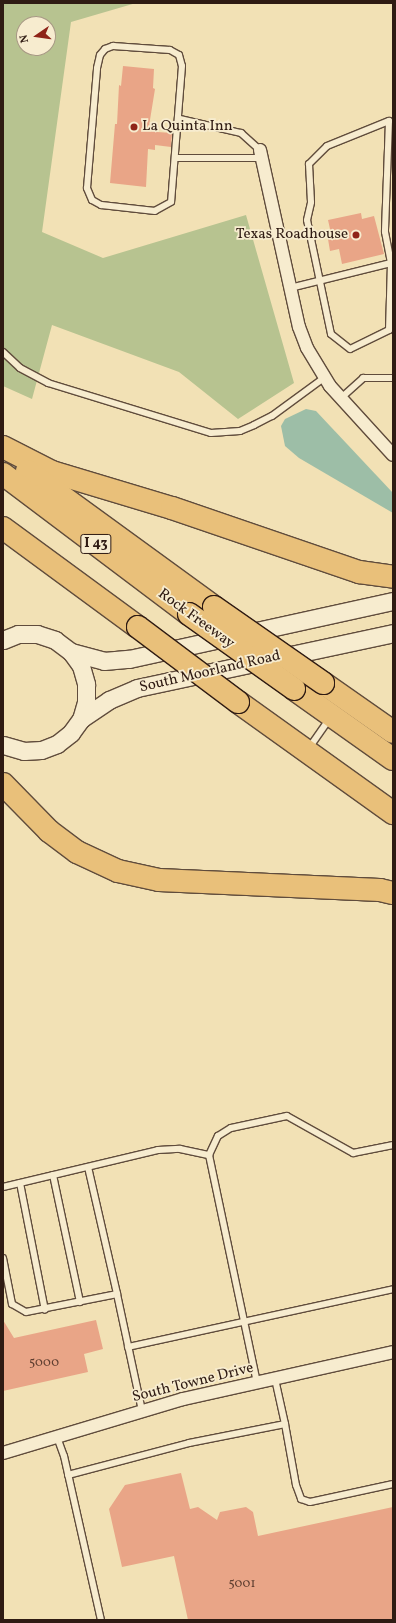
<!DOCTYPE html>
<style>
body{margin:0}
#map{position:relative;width:396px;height:1623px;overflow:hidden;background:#f2e1b5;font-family:Vollkorn,serif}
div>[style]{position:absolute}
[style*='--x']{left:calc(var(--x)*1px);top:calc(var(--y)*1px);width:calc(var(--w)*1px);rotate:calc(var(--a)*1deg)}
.green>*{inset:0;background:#b7c390}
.water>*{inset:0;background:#9dbea7}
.building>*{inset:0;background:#e9a587}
.roads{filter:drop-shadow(1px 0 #604c3c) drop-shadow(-1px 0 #604c3c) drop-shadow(0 1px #604c3c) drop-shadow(0 -1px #604c3c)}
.service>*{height:6px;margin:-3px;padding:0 3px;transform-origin:3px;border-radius:3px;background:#f7eccf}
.minor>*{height:12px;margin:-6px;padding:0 6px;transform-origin:6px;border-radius:6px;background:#f7eccf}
.secondary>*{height:17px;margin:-8.5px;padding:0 8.5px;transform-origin:8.5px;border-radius:8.5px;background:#f7eccf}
.motorway>*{height:22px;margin:-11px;padding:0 11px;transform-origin:11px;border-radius:11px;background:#e9c07a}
.bridges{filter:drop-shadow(1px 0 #2f1b13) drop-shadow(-1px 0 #2f1b13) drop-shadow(0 1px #2f1b13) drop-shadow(0 -1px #2f1b13)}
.motorway-bridge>*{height:22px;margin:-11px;padding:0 11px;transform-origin:11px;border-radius:11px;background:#e9c07a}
.dots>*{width:11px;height:11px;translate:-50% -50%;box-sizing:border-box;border:2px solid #f7eccf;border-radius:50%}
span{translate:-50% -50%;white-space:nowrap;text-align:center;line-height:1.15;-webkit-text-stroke:3.5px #f7eccf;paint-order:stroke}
.number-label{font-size:13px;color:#5e3e30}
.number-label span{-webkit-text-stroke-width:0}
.shield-label span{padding:1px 3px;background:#f7eccf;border:1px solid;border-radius:3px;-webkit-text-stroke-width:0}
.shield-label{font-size:14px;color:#2f1b13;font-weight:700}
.poi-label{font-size:15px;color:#2f1b13}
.left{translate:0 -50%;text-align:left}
.right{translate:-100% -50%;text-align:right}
.street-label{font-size:15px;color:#2f1b13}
.frame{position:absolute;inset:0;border:4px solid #2f1b13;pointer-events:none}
.north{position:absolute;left:16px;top:16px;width:40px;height:40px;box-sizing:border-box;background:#f7eccf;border:1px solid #a79884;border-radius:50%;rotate:257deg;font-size:11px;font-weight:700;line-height:16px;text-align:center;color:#2f1b13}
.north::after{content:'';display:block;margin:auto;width:14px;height:18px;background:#8f2418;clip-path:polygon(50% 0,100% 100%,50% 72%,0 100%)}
</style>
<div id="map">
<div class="green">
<div style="clip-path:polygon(evenodd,3px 3px,136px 3px,71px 22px,42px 232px,103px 258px,246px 215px,294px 383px,238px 419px,179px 372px,52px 325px,32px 399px,3px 386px,3px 3px,24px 24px,48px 24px,48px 48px,24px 48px,24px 24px)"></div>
</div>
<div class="water">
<div style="clip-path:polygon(306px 409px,316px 411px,393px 493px,393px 513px,299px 458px,285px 446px,281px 426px,285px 419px)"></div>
</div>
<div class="building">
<div style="clip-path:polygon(123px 66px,154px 69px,153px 88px,155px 89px,149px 126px,157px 127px,157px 132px,172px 133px,171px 147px,155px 145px,155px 150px,148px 149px,146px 187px,110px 183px,115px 124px,117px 124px,119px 85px,121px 86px)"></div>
<div style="clip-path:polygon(361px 213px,362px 219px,374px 216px,384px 254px,342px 264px,339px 249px,330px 251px,328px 239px,332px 238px,328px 220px)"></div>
<div style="clip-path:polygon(3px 1320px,14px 1338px,96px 1320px,103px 1349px,84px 1354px,88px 1372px,3px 1391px)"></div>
<div style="clip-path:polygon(181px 1473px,190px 1509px,198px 1507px,217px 1520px,220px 1512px,246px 1507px,253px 1512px,258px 1536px,393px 1507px,393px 1620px,188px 1620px,174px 1556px,122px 1567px,109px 1509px,125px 1485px)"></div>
</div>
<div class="roads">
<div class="service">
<div style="--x:113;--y:46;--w:57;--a:4"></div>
<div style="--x:170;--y:50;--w:10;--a:29"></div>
<div style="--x:179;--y:55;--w:11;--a:75"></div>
<div style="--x:182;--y:66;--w:136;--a:94.6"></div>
<div style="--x:171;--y:202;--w:18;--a:151"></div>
<div style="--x:155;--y:211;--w:54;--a:-173.7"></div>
<div style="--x:101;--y:205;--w:10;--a:-151"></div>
<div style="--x:92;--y:200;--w:13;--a:-113"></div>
<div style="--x:87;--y:188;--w:120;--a:-85.2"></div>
<div style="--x:97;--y:68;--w:13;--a:-77"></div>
<div style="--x:100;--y:55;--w:8;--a:-50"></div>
<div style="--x:105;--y:49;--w:9;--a:-21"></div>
<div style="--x:180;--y:119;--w:63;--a:12.9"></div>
<div style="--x:241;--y:133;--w:25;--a:42"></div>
<div style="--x:389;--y:121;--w:111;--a:92.1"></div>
<div style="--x:385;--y:232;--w:32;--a:79"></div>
<div style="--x:391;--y:263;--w:67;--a:91.7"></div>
<div style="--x:389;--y:330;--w:43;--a:154"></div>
<div style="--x:350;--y:349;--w:24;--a:-142"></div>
<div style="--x:331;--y:334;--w:116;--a:-101.9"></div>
<div style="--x:307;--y:220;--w:18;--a:-77"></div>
<div style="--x:311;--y:202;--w:38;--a:-93"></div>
<div style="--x:309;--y:164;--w:25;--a:-45"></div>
<div style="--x:327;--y:146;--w:67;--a:-22"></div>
<div style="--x:176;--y:158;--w:86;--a:0"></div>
<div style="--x:290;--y:288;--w:104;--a:-13.9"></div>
<div style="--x:3;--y:352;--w:23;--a:43"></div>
<div style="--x:20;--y:368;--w:32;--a:28"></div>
<div style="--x:48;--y:383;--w:170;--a:17.1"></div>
<div style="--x:211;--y:433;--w:29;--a:-4"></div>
<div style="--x:240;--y:431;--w:15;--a:-23"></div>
<div style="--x:254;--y:425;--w:20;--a:-27"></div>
<div style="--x:272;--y:416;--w:64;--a:-36.2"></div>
<div style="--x:341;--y:398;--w:30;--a:-42"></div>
<div style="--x:363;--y:378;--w:30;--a:0"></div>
<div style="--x:309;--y:748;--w:37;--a:-55"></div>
<div style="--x:209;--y:1155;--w:21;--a:-65"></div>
<div style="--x:218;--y:1136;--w:15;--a:-32"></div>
<div style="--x:231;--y:1128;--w:57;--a:-12.1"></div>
<div style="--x:287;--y:1116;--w:76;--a:29.3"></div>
<div style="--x:353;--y:1153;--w:41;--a:-11.3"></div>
<div style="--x:88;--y:1167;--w:130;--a:77.1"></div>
<div style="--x:53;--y:1175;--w:130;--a:78"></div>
<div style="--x:20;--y:1183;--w:129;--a:78.9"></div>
<div style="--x:3;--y:1187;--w:159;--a:-13.4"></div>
<div style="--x:158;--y:1150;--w:22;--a:-3"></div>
<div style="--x:180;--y:1149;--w:30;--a:12"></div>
<div style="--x:209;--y:1155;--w:233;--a:78.1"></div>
<div style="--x:3;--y:1258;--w:47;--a:78.9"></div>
<div style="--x:12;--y:1304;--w:16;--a:30"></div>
<div style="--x:26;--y:1312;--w:93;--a:-11.2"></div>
<div style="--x:117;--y:1294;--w:120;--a:77.9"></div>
<div style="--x:128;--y:1347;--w:271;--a:-12.3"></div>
<div style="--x:285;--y:1424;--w:62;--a:79.8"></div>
<div style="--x:296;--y:1485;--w:15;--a:70"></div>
<div style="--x:301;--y:1499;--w:9;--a:18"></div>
<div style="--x:310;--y:1502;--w:85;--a:-12.2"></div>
<div style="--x:57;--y:1437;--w:20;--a:70"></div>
<div style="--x:64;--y:1456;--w:168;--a:77.3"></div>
<div style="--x:68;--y:1475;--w:125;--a:-14.8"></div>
<div style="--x:189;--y:1443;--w:98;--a:-11.2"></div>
<div style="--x:285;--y:1424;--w:46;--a:-102.5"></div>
</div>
<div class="minor">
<div style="--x:260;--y:150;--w:181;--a:77.6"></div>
<div style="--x:299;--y:327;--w:22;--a:69"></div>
<div style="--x:307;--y:348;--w:44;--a:58.8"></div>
<div style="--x:330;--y:386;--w:93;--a:47.6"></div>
<div style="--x:3;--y:1453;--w:188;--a:-16.7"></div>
<div style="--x:183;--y:1399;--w:215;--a:-12.6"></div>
</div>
<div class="secondary">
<div style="--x:3;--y:640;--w:16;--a:-22"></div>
<div style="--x:18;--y:634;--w:19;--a:0"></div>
<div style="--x:37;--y:634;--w:19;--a:18"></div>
<div style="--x:55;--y:640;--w:20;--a:37"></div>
<div style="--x:71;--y:652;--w:17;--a:54"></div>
<div style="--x:81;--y:666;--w:19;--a:74"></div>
<div style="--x:86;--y:684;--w:18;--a:90"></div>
<div style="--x:86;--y:702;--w:18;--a:106"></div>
<div style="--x:81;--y:719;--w:17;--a:126"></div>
<div style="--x:71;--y:733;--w:18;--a:142"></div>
<div style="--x:57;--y:744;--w:17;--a:159"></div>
<div style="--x:41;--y:750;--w:17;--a:177"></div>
<div style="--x:24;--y:751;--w:22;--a:-164"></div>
<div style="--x:71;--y:652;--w:34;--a:15"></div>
<div style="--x:104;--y:661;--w:25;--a:-5"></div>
<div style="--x:129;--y:659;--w:270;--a:-12.4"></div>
<div style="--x:81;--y:719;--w:34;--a:-34"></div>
<div style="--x:109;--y:700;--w:30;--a:-23"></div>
<div style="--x:137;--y:688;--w:262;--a:-12.1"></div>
</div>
<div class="motorway">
<div style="--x:3;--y:447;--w:55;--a:27"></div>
<div style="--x:52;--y:472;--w:125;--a:16.7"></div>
<div style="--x:172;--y:508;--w:198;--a:18.9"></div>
<div style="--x:359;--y:572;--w:34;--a:8"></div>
<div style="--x:27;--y:471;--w:231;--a:36"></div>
<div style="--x:3;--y:474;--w:233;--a:37"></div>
<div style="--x:3;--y:528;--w:167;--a:36.3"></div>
<div style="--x:323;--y:683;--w:85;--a:35"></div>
<div style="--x:294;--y:689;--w:121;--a:35.3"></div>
<div style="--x:238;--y:702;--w:191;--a:35.6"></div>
<div style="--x:3;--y:784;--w:66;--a:45.6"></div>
<div style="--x:49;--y:831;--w:35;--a:37"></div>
<div style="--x:77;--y:852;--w:45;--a:24.9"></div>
<div style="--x:118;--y:871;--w:42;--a:12.4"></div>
<div style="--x:159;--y:880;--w:221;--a:2.6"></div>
<div style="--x:380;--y:890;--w:13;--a:13"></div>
</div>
</div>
<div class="bridges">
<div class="motorway-bridge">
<div style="--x:214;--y:607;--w:133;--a:34.9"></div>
<div style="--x:189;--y:614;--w:129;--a:35.5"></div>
<div style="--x:138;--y:627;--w:125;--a:36.9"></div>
</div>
</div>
<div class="dots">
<div style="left:134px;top:127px;background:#8f2418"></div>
<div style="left:356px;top:235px;background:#8f2418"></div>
</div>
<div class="number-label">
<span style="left:44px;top:1363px">5000</span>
<span style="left:242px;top:1584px">5001</span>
</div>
<div class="shield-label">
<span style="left:96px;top:544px">I 43</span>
</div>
<div class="poi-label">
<span class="left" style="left:142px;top:127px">La Quinta Inn</span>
<span class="right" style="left:348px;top:235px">Texas Roadhouse</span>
</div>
<div class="street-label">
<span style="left:196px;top:619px;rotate:36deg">Rock Freeway</span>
<span style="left:210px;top:672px;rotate:-13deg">South Moorland Road</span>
<span style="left:193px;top:1383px;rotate:-14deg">South Towne Drive</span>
</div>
<div class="frame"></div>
<div class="north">N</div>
</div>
